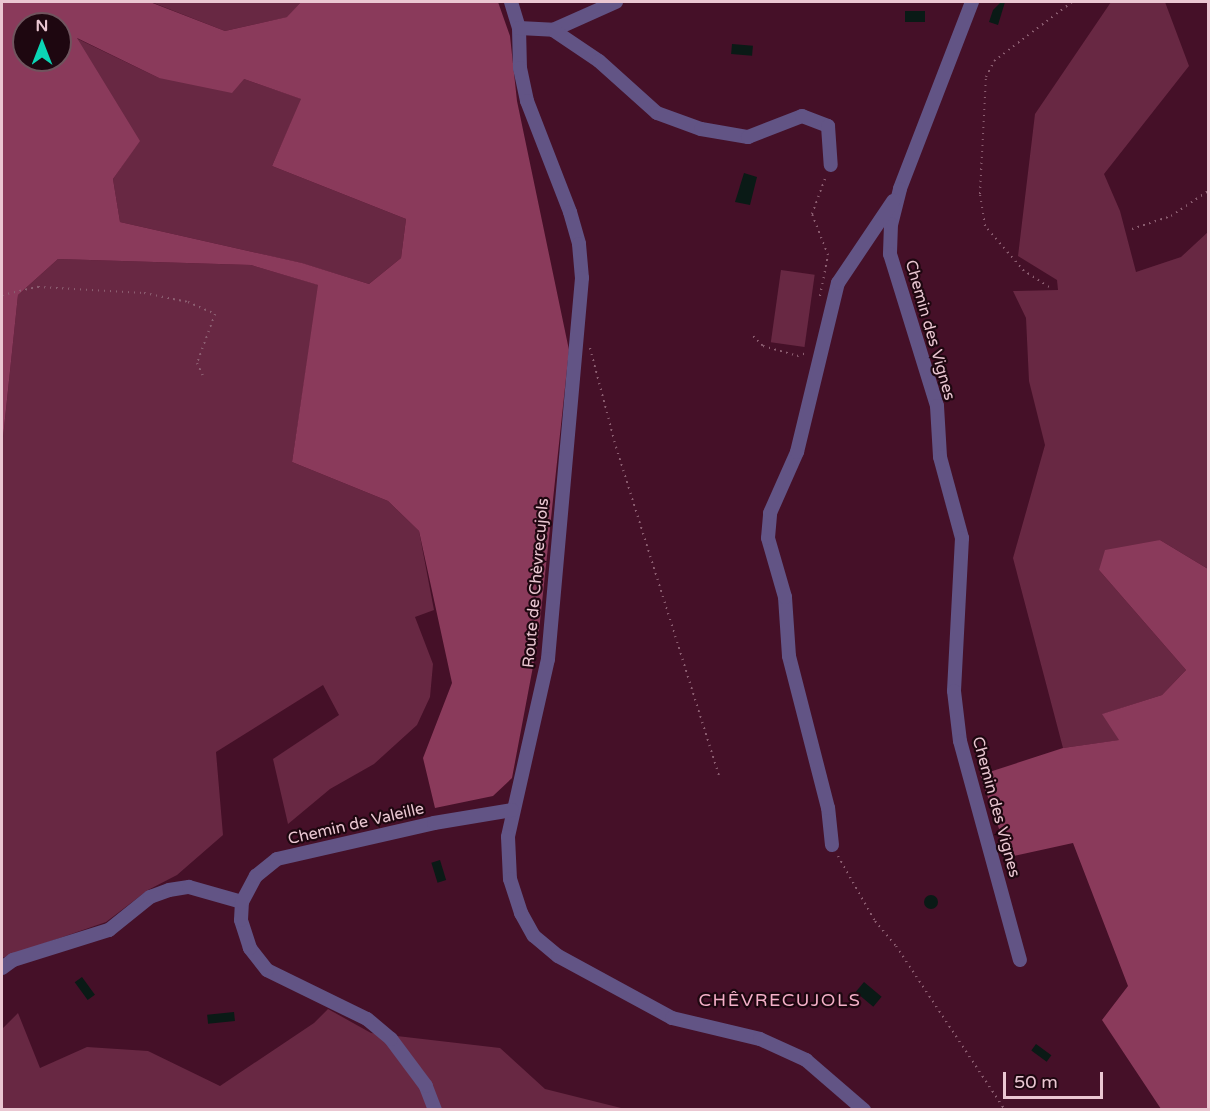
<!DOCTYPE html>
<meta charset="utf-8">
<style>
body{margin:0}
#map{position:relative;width:1210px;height:1111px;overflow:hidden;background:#451028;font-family:"Varela Round",sans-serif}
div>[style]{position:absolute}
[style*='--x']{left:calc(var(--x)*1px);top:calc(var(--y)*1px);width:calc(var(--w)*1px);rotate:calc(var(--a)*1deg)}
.green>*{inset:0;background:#682843;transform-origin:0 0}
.forest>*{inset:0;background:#8a3a5b}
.water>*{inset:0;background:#0a1a16;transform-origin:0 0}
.round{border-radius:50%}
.path>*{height:2px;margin-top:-1px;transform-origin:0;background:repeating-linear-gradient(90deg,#8b5d70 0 1.5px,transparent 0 6px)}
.minor>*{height:14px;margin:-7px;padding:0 7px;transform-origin:7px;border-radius:7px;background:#625485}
span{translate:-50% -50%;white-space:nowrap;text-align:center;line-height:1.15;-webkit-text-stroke:4.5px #1e0710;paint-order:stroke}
.street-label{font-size:16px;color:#eac7d2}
.neighbourhood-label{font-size:18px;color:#f4b0c8;letter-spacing:1.5px}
.frame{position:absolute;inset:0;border:3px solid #eac7d2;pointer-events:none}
.north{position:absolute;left:12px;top:12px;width:60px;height:60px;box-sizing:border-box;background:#1e0710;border:2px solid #70545e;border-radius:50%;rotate:0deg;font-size:16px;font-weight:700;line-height:24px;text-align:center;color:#eac7d2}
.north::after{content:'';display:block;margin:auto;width:21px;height:27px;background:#0bd5b5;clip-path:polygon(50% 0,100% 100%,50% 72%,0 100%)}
.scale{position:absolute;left:1003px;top:1072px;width:100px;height:27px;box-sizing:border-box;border:3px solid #eac7d2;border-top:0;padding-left:8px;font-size:18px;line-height:21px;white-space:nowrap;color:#eac7d2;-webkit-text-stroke:4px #1e0710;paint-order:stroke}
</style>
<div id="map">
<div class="green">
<div style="clip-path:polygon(151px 2px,301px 2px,288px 17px,225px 31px)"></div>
<div style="clip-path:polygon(1111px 2px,1165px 2px,1189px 66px,1104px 174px,1120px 211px,1136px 272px,1181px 257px,1208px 232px,1208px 569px,1160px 540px,1099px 570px,1186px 670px,1162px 695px,1103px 714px,1120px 740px,1063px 748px,1013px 558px,1045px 445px,1029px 381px,1026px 318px,1013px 291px,1058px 290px,1057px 280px,1018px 256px,1035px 114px)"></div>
<div style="clip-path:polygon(76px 38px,159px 78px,244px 79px,302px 99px,272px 166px,406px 219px,401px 258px,369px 284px,301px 263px,120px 222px,113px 179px,139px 141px)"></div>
<div style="clip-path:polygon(58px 259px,251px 265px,319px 285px,292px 462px,388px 501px,419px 531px,434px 610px,415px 617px,433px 664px,430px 697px,417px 725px,374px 764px,330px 789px,288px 824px,273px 759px,339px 715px,323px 685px,216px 752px,223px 835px,177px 875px,148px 890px,106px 922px,2px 958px,2px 447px,18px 295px)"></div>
<div style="left:781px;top:270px;width:34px;height:73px;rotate:8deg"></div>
<div style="clip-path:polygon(328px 1009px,371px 1033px,500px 1048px,545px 1089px,625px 1109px,2px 1110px,2px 1029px,18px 1013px,40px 1068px,87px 1047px,148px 1051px,220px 1086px,314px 1023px)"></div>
</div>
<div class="forest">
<div style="clip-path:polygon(evenodd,2px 2px,150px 2px,225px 31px,287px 17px,301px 2px,498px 2px,510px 36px,517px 101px,569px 350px,538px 640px,512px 778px,493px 796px,435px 808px,423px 758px,452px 683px,419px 531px,388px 501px,292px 462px,318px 285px,251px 265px,58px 259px,18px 295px,2px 447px,2px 2px,24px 24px,60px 24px,60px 60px,24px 60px,24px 24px,2px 2px,77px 38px,159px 78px,232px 93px,244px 79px,301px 99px,272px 166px,406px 219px,401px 258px,369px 284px,302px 263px,120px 222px,113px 179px,140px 141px,77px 38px)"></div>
<div style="clip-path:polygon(1160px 540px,1208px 569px,1208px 1109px,1161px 1109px,1102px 1020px,1128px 986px,1073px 843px,1009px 857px,980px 775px,1063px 748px,1119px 740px,1102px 714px,1162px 695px,1186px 670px,1099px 570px,1105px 550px)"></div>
</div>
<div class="water">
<div style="clip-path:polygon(1001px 2px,1005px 2px,998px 25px,989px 22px,993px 10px)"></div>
<div style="left:905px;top:11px;width:20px;height:11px"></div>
<div style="left:732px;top:44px;width:21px;height:10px;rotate:5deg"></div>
<div style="clip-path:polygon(744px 173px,757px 177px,750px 205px,735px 202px)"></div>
<div style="left:440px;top:860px;width:21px;height:9px;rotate:73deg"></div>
<div class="round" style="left:924px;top:895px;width:14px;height:14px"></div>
<div style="left:82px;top:977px;width:22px;height:9px;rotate:54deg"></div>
<div style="left:864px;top:982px;width:23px;height:13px;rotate:40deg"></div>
<div style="left:234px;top:1012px;width:9px;height:27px;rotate:84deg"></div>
<div style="left:1036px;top:1044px;width:19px;height:8px;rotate:36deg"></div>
</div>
<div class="path">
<div style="--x:1132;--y:229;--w:41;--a:-18.4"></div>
<div style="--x:1171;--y:216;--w:45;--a:-34"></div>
<div style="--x:1049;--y:287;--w:30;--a:-147"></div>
<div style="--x:1024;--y:271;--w:60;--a:-130.9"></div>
<div style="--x:985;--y:226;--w:32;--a:-99"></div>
<div style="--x:980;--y:194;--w:117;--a:-87.1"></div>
<div style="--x:986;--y:77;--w:18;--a:-63"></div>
<div style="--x:994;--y:61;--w:98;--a:-37.1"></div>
<div style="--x:2;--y:295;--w:37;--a:-13"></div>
<div style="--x:38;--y:287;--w:106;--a:3.2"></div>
<div style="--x:144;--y:293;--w:45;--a:11.6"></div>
<div style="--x:188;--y:302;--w:30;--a:24"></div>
<div style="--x:215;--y:314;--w:52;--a:110.2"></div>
<div style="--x:197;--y:363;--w:14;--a:65"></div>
<div style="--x:820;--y:296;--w:42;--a:-79"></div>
<div style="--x:828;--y:255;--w:44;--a:-111.3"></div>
<div style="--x:812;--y:214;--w:40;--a:-69.8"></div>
<div style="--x:753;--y:336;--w:14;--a:45"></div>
<div style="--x:763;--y:346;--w:35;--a:16"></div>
<div style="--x:797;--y:356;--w:10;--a:-17"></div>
<div style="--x:590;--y:348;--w:102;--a:75.3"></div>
<div style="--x:616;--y:447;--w:345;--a:72.6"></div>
<div style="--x:838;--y:856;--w:75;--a:60.4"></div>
<div style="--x:875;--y:921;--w:33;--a:50"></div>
<div style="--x:896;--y:946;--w:197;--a:56.4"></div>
</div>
<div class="minor">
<div style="--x:511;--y:2;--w:27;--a:73"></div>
<div style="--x:519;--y:28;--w:40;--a:88.6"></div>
<div style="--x:520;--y:68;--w:34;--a:78"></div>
<div style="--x:527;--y:101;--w:119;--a:68.8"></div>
<div style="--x:570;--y:212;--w:33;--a:74"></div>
<div style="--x:579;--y:244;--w:34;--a:85"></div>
<div style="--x:582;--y:278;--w:383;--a:95.1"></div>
<div style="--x:548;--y:659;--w:182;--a:102.7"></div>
<div style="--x:508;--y:837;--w:42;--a:87.3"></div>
<div style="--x:510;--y:879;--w:36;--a:72"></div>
<div style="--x:521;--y:913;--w:26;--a:61"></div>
<div style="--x:534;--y:936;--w:31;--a:40"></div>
<div style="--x:558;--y:956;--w:130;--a:28.5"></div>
<div style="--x:672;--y:1018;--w:90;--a:13.4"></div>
<div style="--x:760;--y:1039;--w:51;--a:24.5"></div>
<div style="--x:806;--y:1060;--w:77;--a:40.8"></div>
<div style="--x:972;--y:2;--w:200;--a:111.1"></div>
<div style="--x:900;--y:189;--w:36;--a:104"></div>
<div style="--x:891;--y:224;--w:30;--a:92"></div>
<div style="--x:890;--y:254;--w:159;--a:72.8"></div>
<div style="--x:937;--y:406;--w:51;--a:86.6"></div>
<div style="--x:940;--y:457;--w:84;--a:74.8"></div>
<div style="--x:962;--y:538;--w:153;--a:93"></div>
<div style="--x:954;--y:691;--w:50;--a:83.2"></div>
<div style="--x:960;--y:741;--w:227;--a:74.7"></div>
<div style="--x:519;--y:28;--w:34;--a:3"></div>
<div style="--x:553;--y:30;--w:69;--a:-24"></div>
<div style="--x:553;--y:30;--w:55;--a:34"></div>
<div style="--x:599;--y:61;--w:78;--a:41.9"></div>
<div style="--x:657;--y:113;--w:47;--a:20"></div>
<div style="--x:701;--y:129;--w:48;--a:9.7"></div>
<div style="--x:748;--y:137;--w:58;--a:-21.3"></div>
<div style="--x:802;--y:116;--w:28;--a:21"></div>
<div style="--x:828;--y:126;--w:39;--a:86"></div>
<div style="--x:832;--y:845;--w:37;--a:-96"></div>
<div style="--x:828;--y:808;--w:157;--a:-104.4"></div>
<div style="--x:789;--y:656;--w:59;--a:-93.9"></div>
<div style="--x:785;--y:597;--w:61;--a:-106.1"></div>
<div style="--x:768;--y:538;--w:25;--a:-85"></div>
<div style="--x:770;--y:513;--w:67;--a:-66.1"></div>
<div style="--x:797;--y:452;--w:174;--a:-76.4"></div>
<div style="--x:838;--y:283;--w:99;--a:-56.1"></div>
<div style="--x:2;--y:968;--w:14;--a:-36"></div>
<div style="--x:13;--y:960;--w:101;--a:-17.4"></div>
<div style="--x:109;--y:930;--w:53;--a:-38.8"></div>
<div style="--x:150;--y:897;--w:20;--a:-20"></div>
<div style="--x:169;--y:890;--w:20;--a:-9"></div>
<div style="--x:189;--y:887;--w:55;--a:15.8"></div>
<div style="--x:435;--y:1110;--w:26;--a:-111"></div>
<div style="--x:426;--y:1086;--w:59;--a:-126.7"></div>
<div style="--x:391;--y:1039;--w:31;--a:-140"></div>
<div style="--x:367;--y:1019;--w:111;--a:-153.9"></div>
<div style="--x:267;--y:970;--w:28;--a:-128"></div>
<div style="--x:250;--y:948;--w:29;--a:-108"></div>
<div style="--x:241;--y:920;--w:18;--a:-87"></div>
<div style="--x:242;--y:902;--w:30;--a:-62"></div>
<div style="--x:256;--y:876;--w:27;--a:-39"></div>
<div style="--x:277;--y:859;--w:161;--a:-12.9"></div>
<div style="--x:434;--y:823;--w:79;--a:-9.5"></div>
</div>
<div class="street-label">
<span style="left:930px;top:330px;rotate:74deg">Chemin des Vignes</span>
<span style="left:536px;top:583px;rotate:-85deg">Route de Chèvrecujols</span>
<span style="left:996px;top:807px;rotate:75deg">Chemin des Vignes</span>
<span style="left:356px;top:824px;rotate:-13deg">Chemin de Valeille</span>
</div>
<div class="neighbourhood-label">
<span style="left:780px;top:1000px">CHÊVRECUJOLS</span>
</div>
<div class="frame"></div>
<div class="north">N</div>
<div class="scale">50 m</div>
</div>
